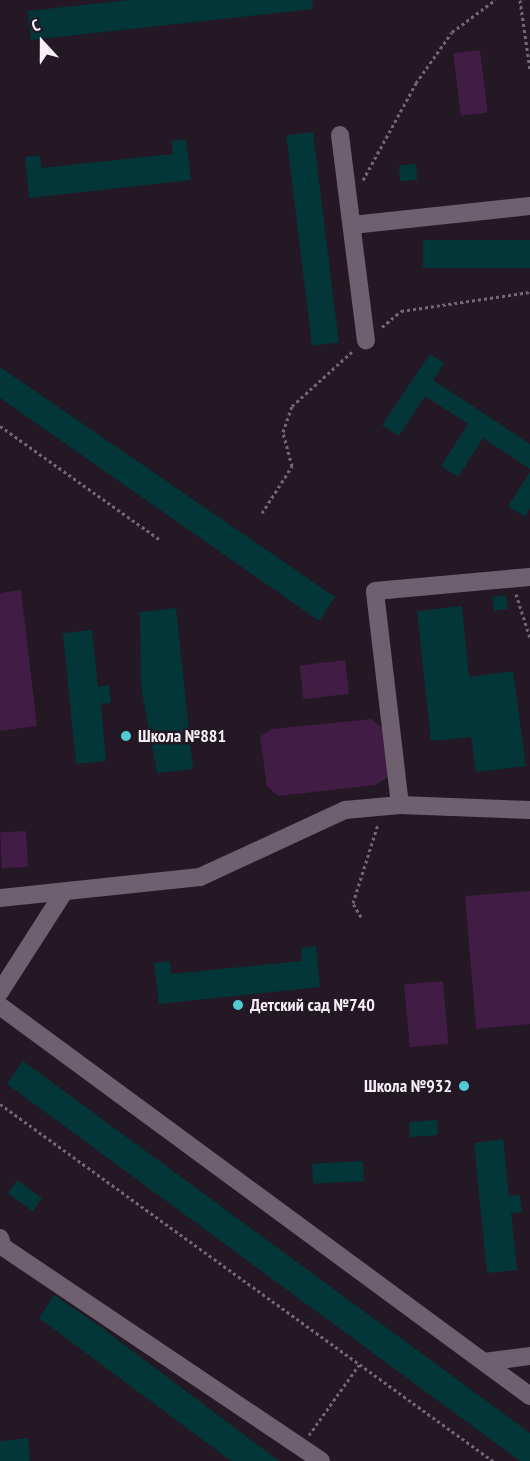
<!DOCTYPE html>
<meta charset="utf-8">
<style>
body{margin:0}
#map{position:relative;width:530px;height:1461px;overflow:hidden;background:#231824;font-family:"PT Sans Narrow",sans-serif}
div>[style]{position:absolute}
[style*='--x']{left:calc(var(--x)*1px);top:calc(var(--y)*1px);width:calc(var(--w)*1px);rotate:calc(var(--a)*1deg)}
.green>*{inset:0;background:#411c44;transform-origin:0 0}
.building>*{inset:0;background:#033639;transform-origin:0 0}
.path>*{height:3px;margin-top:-1.5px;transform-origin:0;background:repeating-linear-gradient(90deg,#736974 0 3px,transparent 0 6px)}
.minor>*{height:18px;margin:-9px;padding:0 9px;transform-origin:9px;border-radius:9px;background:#6e606e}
.dots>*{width:16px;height:16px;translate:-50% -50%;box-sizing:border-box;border:3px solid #231824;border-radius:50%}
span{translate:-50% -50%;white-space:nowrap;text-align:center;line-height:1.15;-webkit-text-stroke:5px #231824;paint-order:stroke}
.poi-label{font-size:18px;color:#f7eff7;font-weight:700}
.left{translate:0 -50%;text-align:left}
.right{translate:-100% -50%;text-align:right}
.north{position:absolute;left:12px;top:12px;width:60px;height:60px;-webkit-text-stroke:4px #231824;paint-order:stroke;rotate:339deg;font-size:16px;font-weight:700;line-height:24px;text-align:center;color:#f7eff7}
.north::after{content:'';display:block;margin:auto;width:21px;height:27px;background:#f7eff7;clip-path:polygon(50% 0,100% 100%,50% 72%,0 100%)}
</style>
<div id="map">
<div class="green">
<div style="left:480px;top:50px;width:63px;height:27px;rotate:83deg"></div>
<div style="clip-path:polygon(21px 590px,37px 726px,0 731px,0 593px)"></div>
<div style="left:345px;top:660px;width:34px;height:46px;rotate:83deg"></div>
<div style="clip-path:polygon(372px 719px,382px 728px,389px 776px,376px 785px,278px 796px,267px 786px,260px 737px,271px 729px)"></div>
<div style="left:26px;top:831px;width:36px;height:26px;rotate:87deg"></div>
<div style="clip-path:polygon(530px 891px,530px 1024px,476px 1029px,465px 896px)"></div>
<div style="left:443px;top:981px;width:63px;height:39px;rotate:85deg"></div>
</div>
<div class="building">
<div style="clip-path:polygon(128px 0,312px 0,313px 9px,31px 40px,28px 11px)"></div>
<div style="left:313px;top:132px;width:212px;height:27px;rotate:83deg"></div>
<div style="clip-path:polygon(186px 139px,191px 180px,29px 198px,25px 157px,40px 155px,41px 168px,173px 154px,171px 141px)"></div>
<div style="left:416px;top:164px;width:16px;height:17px;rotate:86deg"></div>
<div style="left:530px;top:240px;width:28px;height:107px;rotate:90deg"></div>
<div style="clip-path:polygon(430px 354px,444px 363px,433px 380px,530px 444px,530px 469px,483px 438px,458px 477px,441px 466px,468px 424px,425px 396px,399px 436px,382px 425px)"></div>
<div style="clip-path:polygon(0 367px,335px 597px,319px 621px,0 398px)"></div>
<div style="clip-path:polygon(530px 472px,530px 508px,525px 517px,508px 506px)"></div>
<div style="left:506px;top:595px;width:14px;height:14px;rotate:82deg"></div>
<div style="clip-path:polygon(462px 606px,469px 677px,513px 671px,526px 766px,476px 772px,471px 737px,431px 741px,417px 611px)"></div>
<div style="clip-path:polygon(176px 608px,193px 769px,157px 773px,141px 686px,140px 612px)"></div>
<div style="clip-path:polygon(92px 630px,98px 687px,109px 685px,111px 703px,101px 704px,106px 761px,76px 764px,63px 633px)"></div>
<div style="clip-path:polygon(316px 946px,320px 987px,159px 1004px,154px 963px,170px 961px,171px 974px,302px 961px,301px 948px)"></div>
<div style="clip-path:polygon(23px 1061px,530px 1433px,530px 1461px,520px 1461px,7px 1084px)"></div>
<div style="left:437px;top:1120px;width:15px;height:28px;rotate:86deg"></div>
<div style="clip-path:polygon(503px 1139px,509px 1196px,520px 1195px,522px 1212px,511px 1213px,517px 1270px,487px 1273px,474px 1143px)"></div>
<div style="left:363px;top:1161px;width:20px;height:51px;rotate:87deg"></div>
<div style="left:17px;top:1180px;width:31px;height:16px;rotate:36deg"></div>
<div style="clip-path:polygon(54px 1295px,98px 1325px,279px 1461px,231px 1461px,39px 1318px)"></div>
<div style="clip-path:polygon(28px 1438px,30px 1461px,0 1461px,0 1441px)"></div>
</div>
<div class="path">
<div style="--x:520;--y:0;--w:71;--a:81.9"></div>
<div style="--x:363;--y:180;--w:111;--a:-61.3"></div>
<div style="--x:416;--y:83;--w:62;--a:-54.8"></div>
<div style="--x:452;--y:32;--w:54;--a:-36.7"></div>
<div style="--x:382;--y:327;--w:25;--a:-40"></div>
<div style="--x:401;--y:311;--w:130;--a:-8.4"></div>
<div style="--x:0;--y:426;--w:195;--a:35.4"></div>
<div style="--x:262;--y:513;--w:56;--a:-57.4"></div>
<div style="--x:292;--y:466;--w:35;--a:-105"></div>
<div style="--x:283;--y:432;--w:28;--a:-71"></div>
<div style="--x:292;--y:406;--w:84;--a:-42.1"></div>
<div style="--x:516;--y:594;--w:46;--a:72.3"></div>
<div style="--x:361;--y:917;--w:16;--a:-120"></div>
<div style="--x:353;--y:903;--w:83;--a:-72.4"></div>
<div style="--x:0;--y:1104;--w:609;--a:35.91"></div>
<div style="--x:309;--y:1435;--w:86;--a:-54.5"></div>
</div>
<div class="minor">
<div style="--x:340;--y:135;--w:207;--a:82.8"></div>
<div style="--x:352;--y:225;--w:179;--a:-6.1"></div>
<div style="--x:400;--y:805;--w:215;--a:-96.7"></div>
<div style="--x:375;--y:591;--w:156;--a:-5.2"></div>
<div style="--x:0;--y:898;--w:201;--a:-6"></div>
<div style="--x:200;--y:877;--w:160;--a:-24.8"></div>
<div style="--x:345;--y:810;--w:55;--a:-5.2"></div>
<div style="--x:400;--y:805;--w:130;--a:2.2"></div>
<div style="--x:0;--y:992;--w:115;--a:-57.4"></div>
<div style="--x:0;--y:1006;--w:658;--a:36.35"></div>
<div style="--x:0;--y:1238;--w:9;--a:72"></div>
<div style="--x:3;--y:1247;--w:383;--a:33.9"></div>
<div style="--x:484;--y:1362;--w:46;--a:-7.4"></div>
</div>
<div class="dots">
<div style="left:126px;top:736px;background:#51ccd3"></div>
<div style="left:238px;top:1005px;background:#51ccd3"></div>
<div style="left:464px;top:1086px;background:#51ccd3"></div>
</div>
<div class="poi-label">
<span class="left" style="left:138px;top:736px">Школа №881</span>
<span class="left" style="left:250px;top:1005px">Детский сад №740</span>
<span class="right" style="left:452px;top:1086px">Школа №932</span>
</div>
<div class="north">С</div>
</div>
